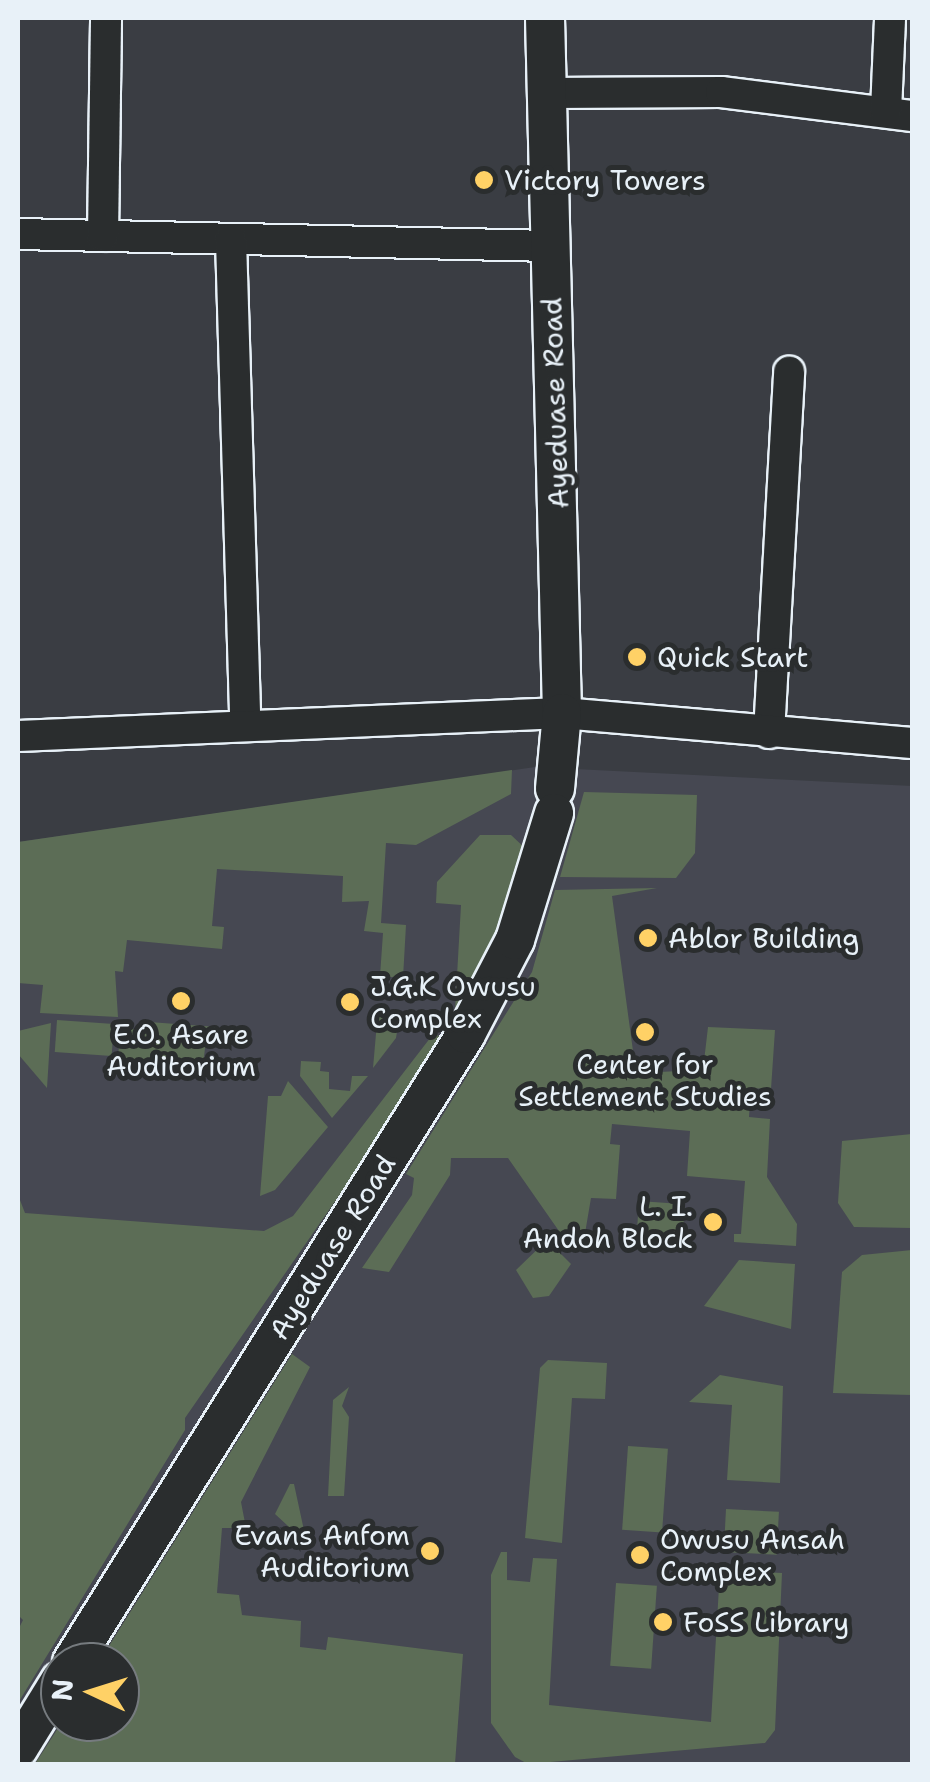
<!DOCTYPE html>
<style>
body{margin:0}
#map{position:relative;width:930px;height:1782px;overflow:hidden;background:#3a3d43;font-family:"Shantell Sans",sans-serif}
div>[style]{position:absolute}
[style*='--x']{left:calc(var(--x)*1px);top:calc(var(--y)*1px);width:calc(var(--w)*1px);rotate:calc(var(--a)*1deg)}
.built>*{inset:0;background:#464852}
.green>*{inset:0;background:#5c6d56;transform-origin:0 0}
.roads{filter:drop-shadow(2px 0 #e8f1f8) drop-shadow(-2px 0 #e8f1f8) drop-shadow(0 2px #e8f1f8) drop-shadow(0 -2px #e8f1f8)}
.minor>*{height:30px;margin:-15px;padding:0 15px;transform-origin:15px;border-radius:15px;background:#2a2d2e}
.tertiary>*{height:38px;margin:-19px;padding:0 19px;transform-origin:19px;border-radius:19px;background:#2a2d2e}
.dots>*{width:28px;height:28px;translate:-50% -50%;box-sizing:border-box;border:5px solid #2a2d2e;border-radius:50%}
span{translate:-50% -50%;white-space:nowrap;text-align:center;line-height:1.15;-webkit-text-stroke:10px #2a2d2e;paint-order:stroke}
.poi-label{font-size:28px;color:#e8f1f8}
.left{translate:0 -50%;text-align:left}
.right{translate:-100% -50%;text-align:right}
.street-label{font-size:28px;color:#e8f1f8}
.frame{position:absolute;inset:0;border:20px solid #e8f1f8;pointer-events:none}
.north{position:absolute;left:40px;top:1642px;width:100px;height:100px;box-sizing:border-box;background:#2a2d2e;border:2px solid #767b7f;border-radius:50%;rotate:274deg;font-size:28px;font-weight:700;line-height:40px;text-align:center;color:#e8f1f8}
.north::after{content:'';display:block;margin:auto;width:35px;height:45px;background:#ffd166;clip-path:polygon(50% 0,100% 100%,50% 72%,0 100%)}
</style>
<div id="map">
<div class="built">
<div style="clip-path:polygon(evenodd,535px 767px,912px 786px,912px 1764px,18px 1764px,18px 842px,535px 767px,60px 1662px,120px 1662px,120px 1722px,60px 1722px,60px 1662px)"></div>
</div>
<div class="green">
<div style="clip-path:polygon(512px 770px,511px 794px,416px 845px,386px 843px,381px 923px,406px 925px,403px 978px,380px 976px,383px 933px,364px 931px,369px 901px,342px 902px,343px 876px,217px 869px,212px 926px,224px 927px,222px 949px,127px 940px,123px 972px,115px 971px,118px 1017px,40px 1013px,43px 985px,18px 983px,18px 842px)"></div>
<div style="clip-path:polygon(584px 792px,697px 795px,695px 853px,676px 878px,560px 877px)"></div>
<div style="clip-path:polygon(480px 835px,511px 835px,526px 849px,508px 918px,454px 1029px,461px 905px,436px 903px,437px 882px)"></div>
<div style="clip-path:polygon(657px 888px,612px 896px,636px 1073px,703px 1070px,708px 1027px,775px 1030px,771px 1089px,751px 1088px,749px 1117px,770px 1119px,767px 1177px,797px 1224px,796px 1246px,734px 1242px,734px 1234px,741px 1234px,745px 1181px,687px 1176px,690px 1131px,612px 1124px,610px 1144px,620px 1145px,616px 1199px,591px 1198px,583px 1245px,568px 1244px,508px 1158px,451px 1158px,450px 1175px,389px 1272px,362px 1268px,412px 1195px,414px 1178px,406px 1174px,532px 972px,555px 890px)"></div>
<div style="clip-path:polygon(378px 1011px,400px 1013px,396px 1038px,373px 1068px)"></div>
<div style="left:57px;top:1020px;width:57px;height:32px;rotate:4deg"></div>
<div style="clip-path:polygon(149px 1022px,217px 1027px,215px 1048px,205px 1048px,203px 1066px,118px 1060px,120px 1028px,148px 1030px)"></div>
<div style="clip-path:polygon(51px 1023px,47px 1088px,18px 1054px,18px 1031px)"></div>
<div style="clip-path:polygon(434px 1033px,446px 1041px,185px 1418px,185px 1430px,18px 1703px,18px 1630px,23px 1620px,18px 1615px,18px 1195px,25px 1213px,264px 1231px,293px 1216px)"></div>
<div style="clip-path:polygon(301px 1061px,321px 1062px,320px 1071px,329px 1072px,329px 1089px,350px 1091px,352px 1076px,368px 1076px,332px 1118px,300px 1076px)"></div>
<div style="clip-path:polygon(288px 1081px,328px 1127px,275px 1190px,260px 1196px,268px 1096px,281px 1096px)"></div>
<div style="clip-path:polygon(912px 1134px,912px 1228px,854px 1227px,838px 1203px,842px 1141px)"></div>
<div style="left:639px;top:1201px;width:46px;height:40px;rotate:4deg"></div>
<div style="clip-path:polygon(547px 1240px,571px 1264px,549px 1296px,533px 1298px,516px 1270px)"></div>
<div style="clip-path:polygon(912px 1250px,912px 1395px,833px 1393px,842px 1272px,862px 1255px)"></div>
<div style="clip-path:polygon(739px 1260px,795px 1264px,791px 1329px,704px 1306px)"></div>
<div style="clip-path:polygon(292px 1354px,310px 1367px,241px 1502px,246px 1528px,222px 1528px,217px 1593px,239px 1595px,242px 1615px,301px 1621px,300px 1647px,326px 1650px,328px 1637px,463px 1654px,455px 1764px,35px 1764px,62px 1722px,120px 1722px,120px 1662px,99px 1662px)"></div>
<div style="clip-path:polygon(548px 1360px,607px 1363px,605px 1399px,572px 1398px,562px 1543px,525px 1538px,540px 1368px)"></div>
<div style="clip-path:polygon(720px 1375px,783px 1386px,780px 1483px,727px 1480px,732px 1405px,689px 1402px)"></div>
<div style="clip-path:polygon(349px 1387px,342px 1406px,349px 1417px,344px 1496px,328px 1496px,333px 1400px)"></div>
<div style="left:628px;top:1446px;width:40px;height:84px;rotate:4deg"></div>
<div style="clip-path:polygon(290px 1484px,294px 1484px,305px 1535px,286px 1534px,288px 1526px,275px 1514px)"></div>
<div style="left:726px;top:1509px;width:53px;height:43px;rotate:3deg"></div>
<div style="clip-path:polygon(501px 1552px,507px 1552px,507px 1580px,530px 1582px,533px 1558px,557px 1559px,549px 1705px,711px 1722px,720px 1570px,782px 1573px,775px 1730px,765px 1743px,528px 1764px,515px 1757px,491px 1723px,491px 1575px)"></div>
<div style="left:616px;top:1583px;width:41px;height:83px;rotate:4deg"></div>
</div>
<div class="roads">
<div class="minor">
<div style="--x:549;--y:93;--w:172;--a:-0.3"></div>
<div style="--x:721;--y:92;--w:193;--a:7.2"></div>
<div style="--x:886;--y:111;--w:93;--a:-87.5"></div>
<div style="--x:18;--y:234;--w:532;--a:1.29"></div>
<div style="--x:103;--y:236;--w:218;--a:-89.2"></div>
<div style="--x:231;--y:240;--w:482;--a:88.3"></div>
<div style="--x:769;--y:733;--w:362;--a:-86.8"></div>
<div style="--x:18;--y:736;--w:544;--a:-2.42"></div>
<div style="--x:562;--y:713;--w:351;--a:4.9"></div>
</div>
<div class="tertiary">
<div style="--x:545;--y:18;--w:695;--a:88.6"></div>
<div style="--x:562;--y:713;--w:76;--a:95.3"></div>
<div style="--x:72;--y:1662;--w:741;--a:-57.9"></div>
<div style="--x:466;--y:1034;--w:106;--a:-62.5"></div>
<div style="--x:515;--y:940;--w:133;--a:-72.9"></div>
<div style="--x:18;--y:1749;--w:80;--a:-58.3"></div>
</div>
</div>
<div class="dots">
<div style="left:484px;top:180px;background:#ffd166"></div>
<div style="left:637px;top:657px;background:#ffd166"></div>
<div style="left:648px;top:938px;background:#ffd166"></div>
<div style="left:181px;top:1001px;background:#ffd166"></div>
<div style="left:350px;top:1002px;background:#ffd166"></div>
<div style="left:645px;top:1032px;background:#ffd166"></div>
<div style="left:713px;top:1222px;background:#ffd166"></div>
<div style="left:430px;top:1551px;background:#ffd166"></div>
<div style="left:640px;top:1555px;background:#ffd166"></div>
<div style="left:663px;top:1622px;background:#ffd166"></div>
</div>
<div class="poi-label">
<span class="left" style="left:504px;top:180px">Victory Towers</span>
<span class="left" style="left:657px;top:657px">Quick Start</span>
<span class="left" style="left:668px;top:938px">Ablor Building</span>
<span class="left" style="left:370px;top:1002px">J.G.K Owusu<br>Complex</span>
<span style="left:181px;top:1050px">E.O. Asare<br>Auditorium</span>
<span style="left:645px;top:1080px">Center for<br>Settlement Studies</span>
<span class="right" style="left:693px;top:1222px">L. I.<br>Andoh Block</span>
<span class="right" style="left:410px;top:1551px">Evans Anfom<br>Auditorium</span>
<span class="left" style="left:660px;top:1555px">Owusu Ansah<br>Complex</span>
<span class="left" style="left:683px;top:1622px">FoSS Library</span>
</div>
<div class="street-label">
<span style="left:555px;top:403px;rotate:-92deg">Ayeduase Road</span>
<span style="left:332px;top:1247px;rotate:-58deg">Ayeduase Road</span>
</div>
<div class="frame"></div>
<div class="north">N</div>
</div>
